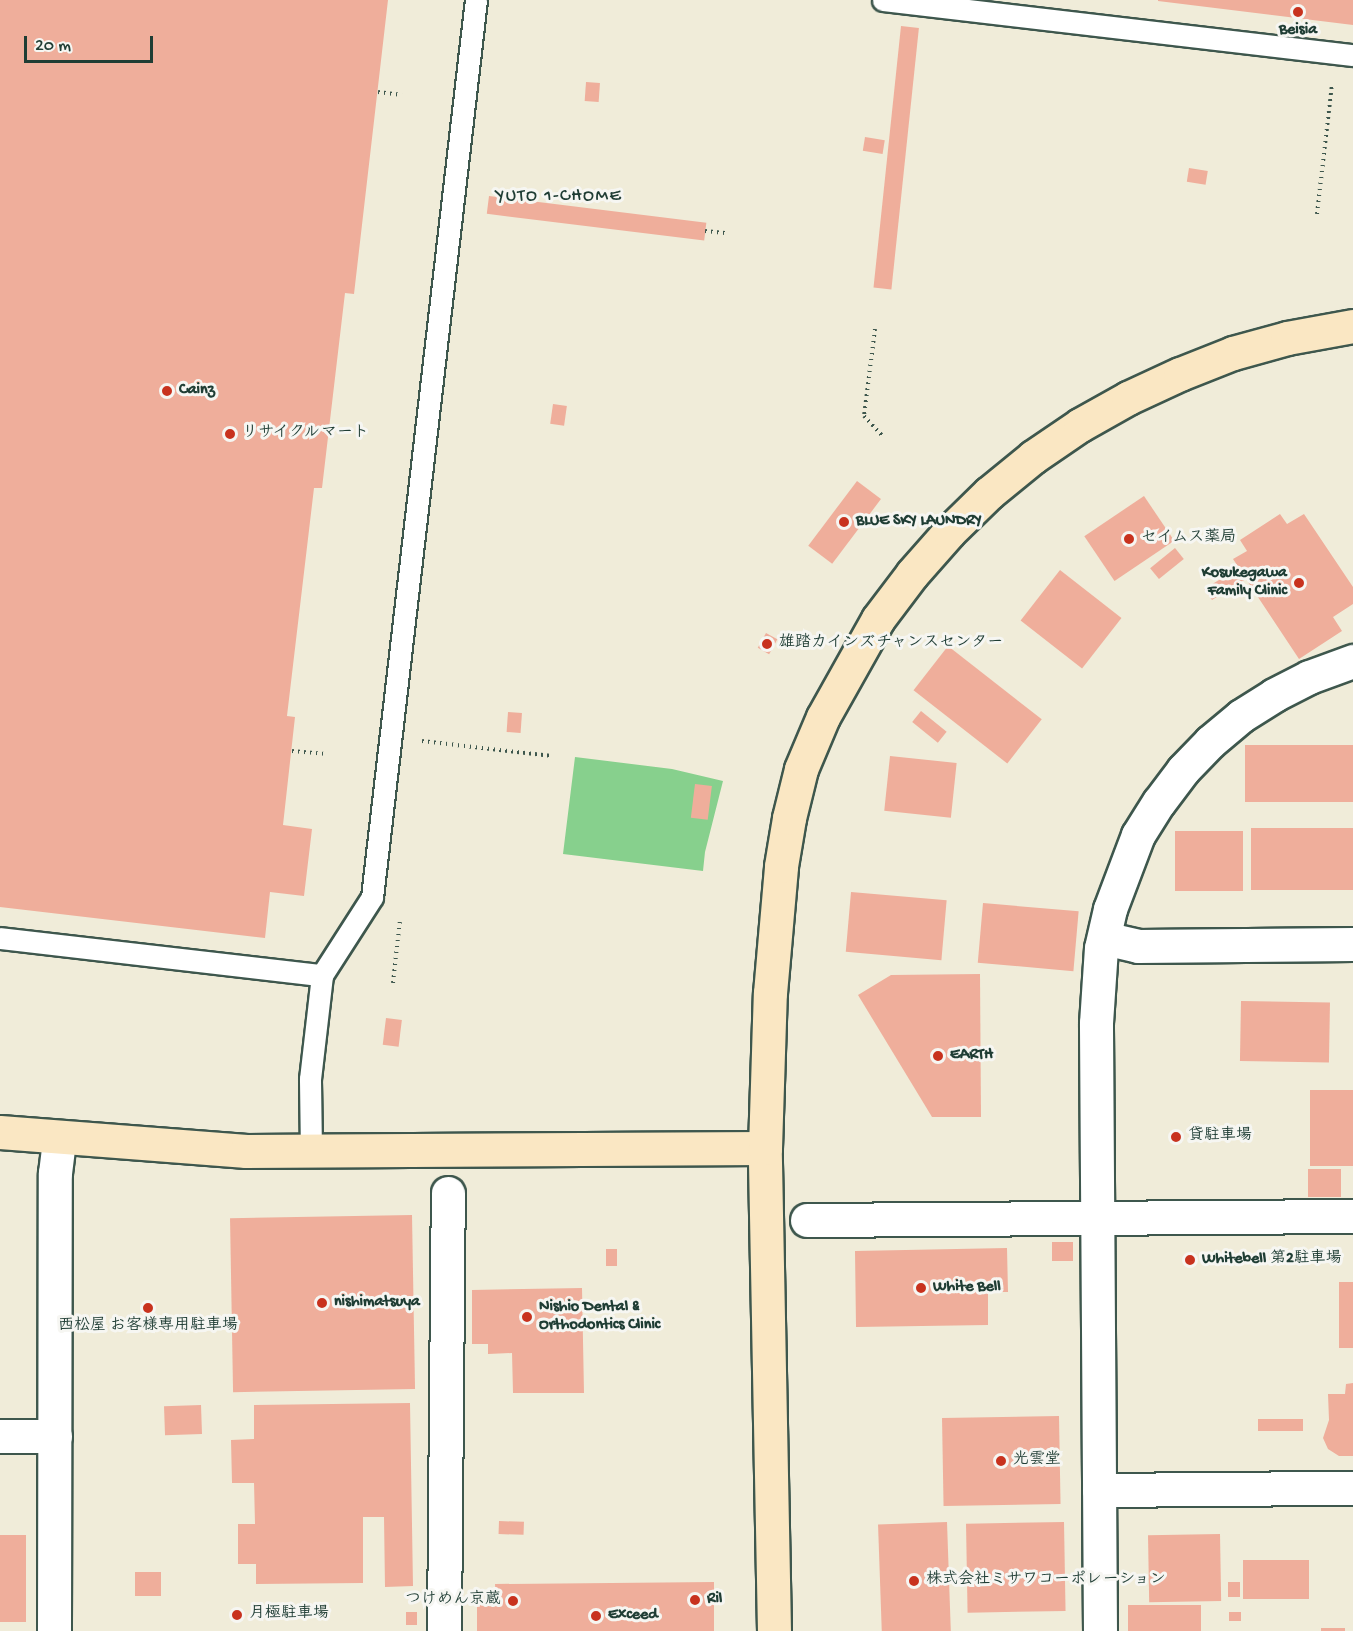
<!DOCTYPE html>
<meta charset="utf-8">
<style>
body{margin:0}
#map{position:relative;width:1353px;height:1631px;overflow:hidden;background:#f0ecd9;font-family:"Gochi Hand","Klee One",sans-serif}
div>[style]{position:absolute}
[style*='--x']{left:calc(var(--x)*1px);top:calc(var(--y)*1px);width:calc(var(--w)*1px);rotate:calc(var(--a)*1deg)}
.green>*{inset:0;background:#87d08d}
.building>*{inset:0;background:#efae9b;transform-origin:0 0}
.path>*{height:4px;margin-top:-2px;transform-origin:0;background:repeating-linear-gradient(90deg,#3e574d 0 1.5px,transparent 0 6px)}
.roads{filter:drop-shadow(2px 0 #3e574d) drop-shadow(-2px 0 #3e574d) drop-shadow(0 2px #3e574d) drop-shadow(0 -2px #3e574d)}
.lane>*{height:21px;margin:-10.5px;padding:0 10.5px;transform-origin:10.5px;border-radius:10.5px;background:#fff}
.street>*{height:33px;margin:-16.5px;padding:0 16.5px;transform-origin:16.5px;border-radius:16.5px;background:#fff}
.secondary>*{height:33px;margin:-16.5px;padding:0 16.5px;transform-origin:16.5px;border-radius:16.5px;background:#fae7c3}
.dots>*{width:16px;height:16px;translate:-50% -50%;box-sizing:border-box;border:3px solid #f6f6f2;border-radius:50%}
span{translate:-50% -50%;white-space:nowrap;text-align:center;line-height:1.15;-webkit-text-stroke:6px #f6f6f2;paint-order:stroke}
.poi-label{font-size:16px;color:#1f3d34;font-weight:700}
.left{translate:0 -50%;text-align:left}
.right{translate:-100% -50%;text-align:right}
.neighbourhood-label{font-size:18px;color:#1f3d34;letter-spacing:1.5px}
.scale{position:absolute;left:24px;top:36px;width:129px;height:27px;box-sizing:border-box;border:3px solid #1f3d34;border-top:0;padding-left:8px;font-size:18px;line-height:21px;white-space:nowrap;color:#1f3d34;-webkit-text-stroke:4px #f6f6f2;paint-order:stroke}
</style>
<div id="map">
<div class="green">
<div style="clip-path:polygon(575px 757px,672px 769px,723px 781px,705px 852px,703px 871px,563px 854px)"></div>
</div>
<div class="building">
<div style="clip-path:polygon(0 0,388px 0,354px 294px,345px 293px,322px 488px,314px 488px,287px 716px,295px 717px,283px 825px,312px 829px,304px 896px,270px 892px,265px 938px,0 907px)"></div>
<div style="clip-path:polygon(1158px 0,1353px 0,1353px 25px,1158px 1px)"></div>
<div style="left:901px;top:26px;width:18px;height:263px;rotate:6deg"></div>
<div style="left:586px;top:82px;width:14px;height:19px;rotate:4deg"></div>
<div style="left:865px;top:137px;width:20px;height:14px;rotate:9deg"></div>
<div style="left:1189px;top:168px;width:19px;height:14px;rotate:9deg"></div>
<div style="left:489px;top:196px;width:219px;height:18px;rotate:7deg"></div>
<div style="left:553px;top:404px;width:14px;height:20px;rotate:8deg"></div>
<div style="left:857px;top:481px;width:30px;height:81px;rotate:37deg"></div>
<div style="left:1144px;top:496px;width:54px;height:72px;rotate:56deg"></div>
<div style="clip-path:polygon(1280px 514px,1287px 524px,1304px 514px,1353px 587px,1353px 604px,1333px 617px,1342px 631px,1299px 659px,1246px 579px,1212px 600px,1204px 589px,1239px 568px,1233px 559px,1247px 551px,1240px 540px)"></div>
<div style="left:1175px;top:548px;width:14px;height:32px;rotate:51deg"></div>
<div style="left:1060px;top:570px;width:78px;height:64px;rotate:38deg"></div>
<div style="left:766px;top:633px;width:13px;height:17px;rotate:29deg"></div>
<div style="left:948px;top:646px;width:119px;height:56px;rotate:38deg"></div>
<div style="left:921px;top:711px;width:33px;height:14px;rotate:39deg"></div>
<div style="left:508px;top:712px;width:14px;height:20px;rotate:4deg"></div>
<div style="left:1353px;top:745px;width:57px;height:108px;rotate:90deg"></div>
<div style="left:890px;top:756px;width:67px;height:55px;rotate:6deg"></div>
<div style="left:695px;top:784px;width:17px;height:34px;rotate:7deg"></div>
<div style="left:1251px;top:828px;width:102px;height:62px"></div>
<div style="left:1175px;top:831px;width:68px;height:60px"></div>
<div style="left:851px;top:892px;width:96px;height:60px;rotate:5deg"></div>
<div style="left:983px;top:903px;width:96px;height:60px;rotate:5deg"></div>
<div style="clip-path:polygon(980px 974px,981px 1117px,932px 1117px,858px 995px,891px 975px)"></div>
<div style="left:1241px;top:1001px;width:89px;height:60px;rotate:1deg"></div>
<div style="left:386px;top:1018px;width:16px;height:27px;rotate:7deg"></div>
<div style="left:1310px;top:1090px;width:43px;height:76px"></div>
<div style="left:1308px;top:1169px;width:33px;height:28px"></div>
<div style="left:412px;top:1215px;width:174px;height:182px;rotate:89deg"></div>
<div style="left:1052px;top:1242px;width:21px;height:19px"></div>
<div style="clip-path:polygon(1007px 1248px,1008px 1292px,988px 1292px,988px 1325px,856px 1327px,855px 1251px)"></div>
<div style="left:606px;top:1249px;width:11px;height:17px"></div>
<div style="left:1339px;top:1282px;width:14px;height:66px"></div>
<div style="clip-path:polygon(582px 1288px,584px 1393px,513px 1393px,512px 1353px,488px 1354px,488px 1344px,472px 1344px,472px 1290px)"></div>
<div style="clip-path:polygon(1353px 1383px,1353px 1456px,1339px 1456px,1328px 1449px,1323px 1438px,1329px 1420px,1328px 1394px,1345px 1394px,1346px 1384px)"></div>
<div style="clip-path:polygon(410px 1403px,413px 1586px,385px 1587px,384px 1517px,363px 1517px,363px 1583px,256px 1584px,256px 1564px,238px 1564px,238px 1524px,255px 1524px,254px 1483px,232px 1483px,231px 1440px,254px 1439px,254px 1405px)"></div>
<div style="left:201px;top:1405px;width:29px;height:37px;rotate:88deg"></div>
<div style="left:1059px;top:1416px;width:88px;height:117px;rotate:89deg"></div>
<div style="left:1258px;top:1419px;width:45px;height:12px"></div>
<div style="left:499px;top:1521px;width:25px;height:13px;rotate:2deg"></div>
<div style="left:947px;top:1522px;width:109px;height:69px;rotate:88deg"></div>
<div style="left:1064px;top:1522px;width:89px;height:98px;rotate:89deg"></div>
<div style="left:1220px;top:1534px;width:67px;height:72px;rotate:89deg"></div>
<div style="left:0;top:1535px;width:26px;height:87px"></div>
<div style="left:1243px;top:1560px;width:66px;height:39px"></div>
<div style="left:135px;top:1572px;width:26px;height:24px"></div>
<div style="clip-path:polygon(714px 1582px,714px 1631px,477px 1631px,477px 1601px,496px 1600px,495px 1584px)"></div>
<div style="left:1228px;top:1582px;width:12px;height:15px"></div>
<div style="left:1128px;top:1605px;width:73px;height:26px"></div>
<div style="left:406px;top:1612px;width:11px;height:13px"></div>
<div style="left:1229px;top:1612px;width:12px;height:9px"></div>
<div style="left:1321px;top:1628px;width:24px;height:3px"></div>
</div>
<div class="path">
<div style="--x:378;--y:92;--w:24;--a:7"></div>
<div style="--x:1317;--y:214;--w:131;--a:-83.4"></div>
<div style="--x:705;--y:231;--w:20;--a:6"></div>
<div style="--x:875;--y:329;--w:88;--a:97.2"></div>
<div style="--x:864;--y:416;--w:26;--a:47"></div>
<div style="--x:422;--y:741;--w:131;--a:6.6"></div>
<div style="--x:292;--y:751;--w:33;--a:5"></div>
<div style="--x:393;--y:983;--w:63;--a:-83.7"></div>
</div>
<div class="roads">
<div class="lane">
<div style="--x:883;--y:0;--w:473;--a:6.7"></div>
<div style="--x:0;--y:938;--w:324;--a:6.6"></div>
<div style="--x:311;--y:1152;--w:73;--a:-90.8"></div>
<div style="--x:310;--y:1079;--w:105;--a:-83.4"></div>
<div style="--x:322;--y:975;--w:93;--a:-57.3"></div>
<div style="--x:372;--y:897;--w:903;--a:-83.39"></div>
</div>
<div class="street">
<div style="--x:1104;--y:938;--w:35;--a:13"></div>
<div style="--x:1138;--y:946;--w:215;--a:-0.5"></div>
<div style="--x:807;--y:1220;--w:546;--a:-0.42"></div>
<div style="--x:0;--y:1436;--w:55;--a:0"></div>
<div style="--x:1099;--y:1490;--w:254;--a:-0.5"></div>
<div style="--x:54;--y:1631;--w:458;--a:-89.9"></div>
<div style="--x:55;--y:1173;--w:35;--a:-83"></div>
<div style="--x:444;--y:1631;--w:438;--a:-89.5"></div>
<div style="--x:1100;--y:1631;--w:608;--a:-90.38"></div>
<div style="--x:1096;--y:1023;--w:75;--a:-86.2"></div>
<div style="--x:1101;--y:948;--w:40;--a:-77"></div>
<div style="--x:1110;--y:909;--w:79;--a:-69.3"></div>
<div style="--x:1138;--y:835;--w:39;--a:-58"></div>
<div style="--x:1159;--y:802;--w:40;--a:-53"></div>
<div style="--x:1183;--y:770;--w:39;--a:-46"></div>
<div style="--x:1210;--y:742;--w:40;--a:-40"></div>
<div style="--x:1241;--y:716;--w:39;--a:-32"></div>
<div style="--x:1274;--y:695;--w:39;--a:-27"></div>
<div style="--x:1309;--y:677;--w:47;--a:-20"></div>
</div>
<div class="secondary">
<div style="--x:0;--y:1132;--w:247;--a:4.4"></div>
<div style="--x:246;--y:1151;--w:519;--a:-0.33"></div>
<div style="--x:774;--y:1631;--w:483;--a:-91.1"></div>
<div style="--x:765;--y:1148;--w:155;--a:-88.2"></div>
<div style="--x:770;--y:993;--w:127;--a:-85"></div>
<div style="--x:781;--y:866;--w:49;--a:-80.5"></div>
<div style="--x:789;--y:818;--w:50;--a:-76.2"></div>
<div style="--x:801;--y:769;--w:56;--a:-67.1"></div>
<div style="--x:823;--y:717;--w:112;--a:-60.7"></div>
<div style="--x:878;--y:619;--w:56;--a:-52.9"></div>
<div style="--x:912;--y:574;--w:56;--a:-48.6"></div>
<div style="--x:949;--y:532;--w:56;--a:-44.3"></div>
<div style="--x:989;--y:493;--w:57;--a:-39.3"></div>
<div style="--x:1033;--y:457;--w:57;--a:-34.2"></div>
<div style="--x:1080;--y:425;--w:55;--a:-29.4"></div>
<div style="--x:1128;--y:398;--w:57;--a:-24.8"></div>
<div style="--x:1180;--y:374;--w:57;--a:-21.6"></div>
<div style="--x:1233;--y:353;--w:56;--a:-15.5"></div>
<div style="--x:1287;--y:338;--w:67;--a:-10.3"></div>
</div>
</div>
<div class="dots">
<div style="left:1298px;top:12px;background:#c8321e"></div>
<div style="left:167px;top:391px;background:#c8321e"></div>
<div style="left:230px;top:434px;background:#c8321e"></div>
<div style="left:844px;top:522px;background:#c8321e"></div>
<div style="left:1129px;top:539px;background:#c8321e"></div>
<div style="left:1299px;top:583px;background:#c8321e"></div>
<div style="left:767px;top:644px;background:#c8321e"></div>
<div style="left:938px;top:1056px;background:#c8321e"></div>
<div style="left:1176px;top:1137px;background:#c8321e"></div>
<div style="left:1190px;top:1260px;background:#c8321e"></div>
<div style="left:921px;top:1288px;background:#c8321e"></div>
<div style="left:322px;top:1303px;background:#c8321e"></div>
<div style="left:148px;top:1308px;background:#c8321e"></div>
<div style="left:527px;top:1317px;background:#c8321e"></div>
<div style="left:1001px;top:1461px;background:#c8321e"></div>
<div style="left:914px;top:1581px;background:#c8321e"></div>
<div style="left:695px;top:1600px;background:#c8321e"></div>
<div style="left:513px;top:1601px;background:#c8321e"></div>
<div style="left:237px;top:1615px;background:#c8321e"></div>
<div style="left:596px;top:1616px;background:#c8321e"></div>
</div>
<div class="poi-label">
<span style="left:1298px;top:31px">Beisia</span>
<span class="left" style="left:179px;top:391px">Cainz</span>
<span class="left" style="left:242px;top:434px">リサイクルマート</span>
<span class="left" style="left:856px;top:522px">BLUE SKY LAUNDRY</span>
<span class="left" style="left:1141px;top:539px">セイムス薬局</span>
<span class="right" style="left:1287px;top:583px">Kosukegawa<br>Family Clinic</span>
<span class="left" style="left:779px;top:644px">雄踏カインズチャンスセンター</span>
<span class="left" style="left:950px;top:1056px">EARTH</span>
<span class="left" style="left:1188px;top:1137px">貸駐車場</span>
<span class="left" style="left:1202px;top:1260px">Whitebell 第2駐車場</span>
<span class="left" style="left:933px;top:1288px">White Bell</span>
<span class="left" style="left:334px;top:1303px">nishimatsuya</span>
<span class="left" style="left:539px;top:1317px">Nishio Dental &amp;<br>Orthodontics Clinic</span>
<span style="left:148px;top:1327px">西松屋 お客様専用駐車場</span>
<span class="left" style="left:1013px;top:1461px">光雲堂</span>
<span class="left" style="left:926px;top:1581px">株式会社ミサワコーポレーション</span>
<span class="left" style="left:707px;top:1600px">Ril</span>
<span class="right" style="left:501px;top:1601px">つけめん京蔵</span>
<span class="left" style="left:249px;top:1615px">月極駐車場</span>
<span class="left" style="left:608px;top:1616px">Exceed</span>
</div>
<div class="neighbourhood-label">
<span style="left:559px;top:197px">YUTO 1-CHOME</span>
</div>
<div class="scale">20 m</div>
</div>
